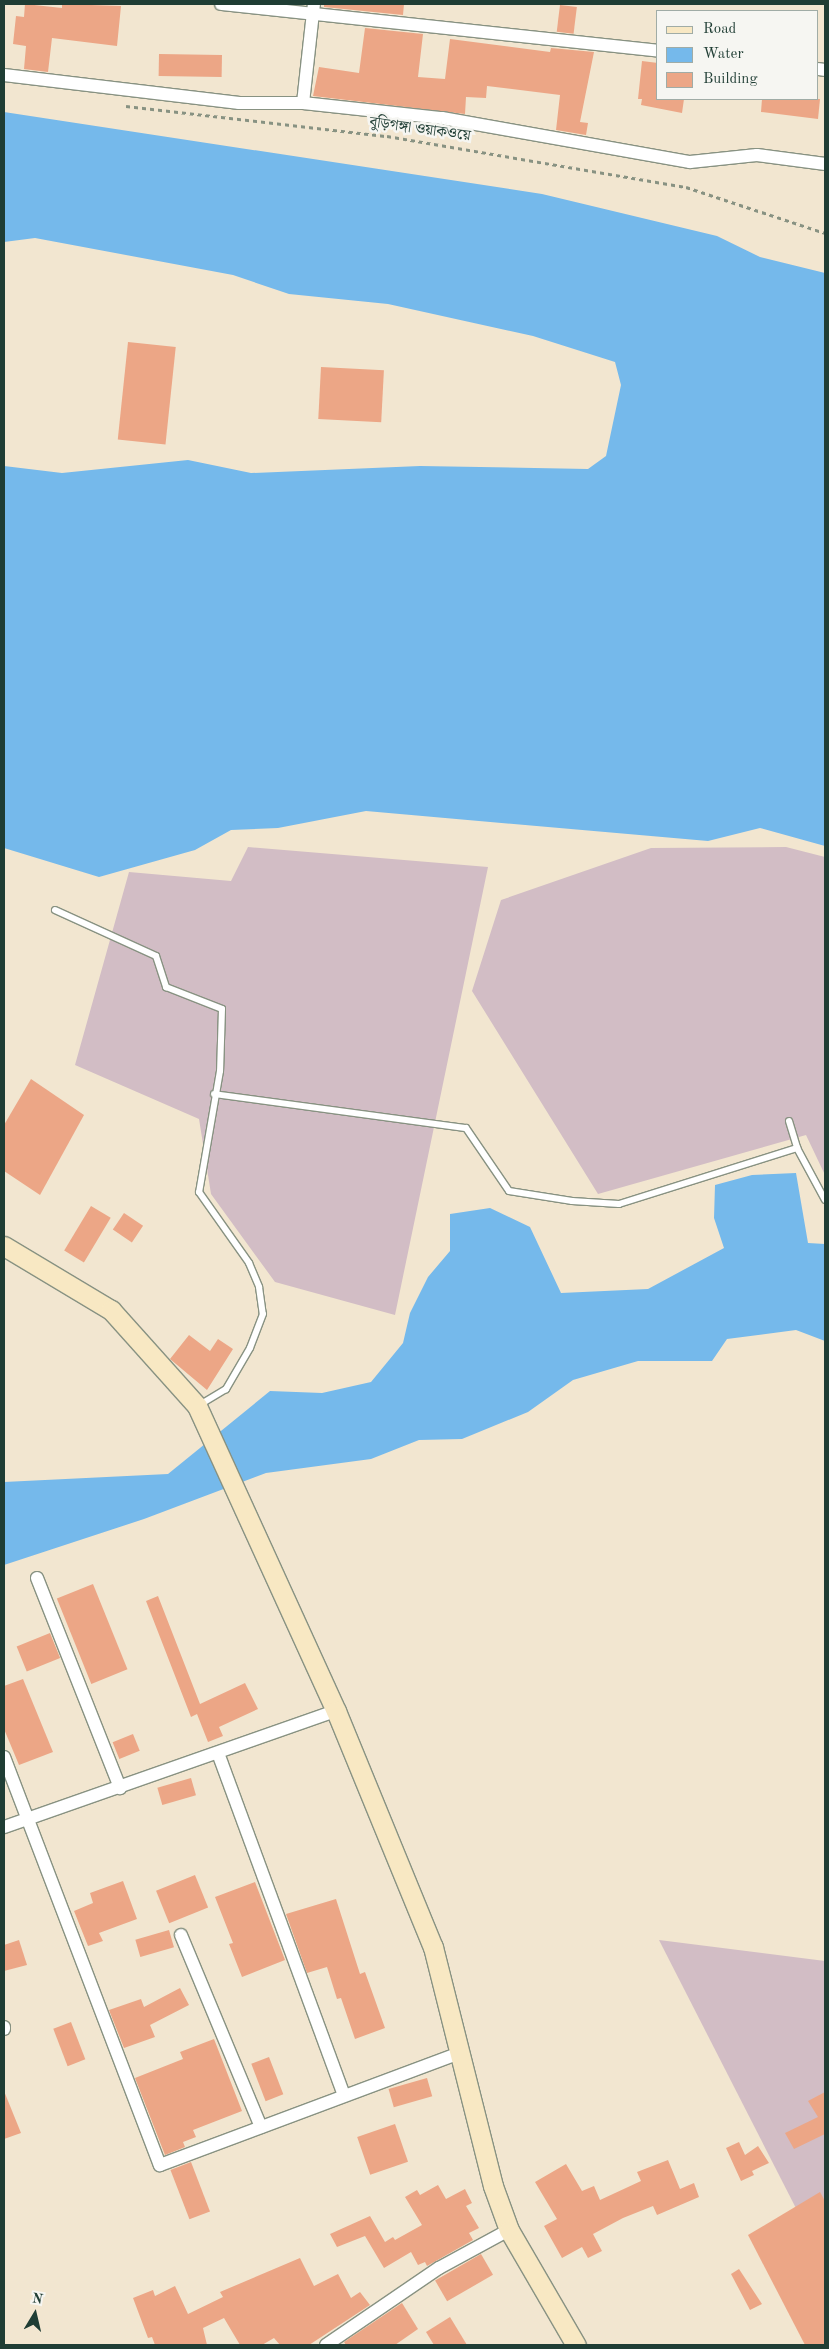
<!DOCTYPE html>
<meta charset="utf-8">
<style>
body{margin:0}
#map{position:relative;width:829px;height:2349px;overflow:hidden;background:#f2e6d0;font-family:"Old Standard TT","Noto Serif Bengali",serif}
div>[style]{position:absolute}
[style*='--x']{left:calc(var(--x)*1px);top:calc(var(--y)*1px);width:calc(var(--w)*1px);rotate:calc(var(--a)*1deg)}
.industrial>*{inset:0;background:#d2bdc5}
.water>*{inset:0;background:#75b9eb}
.building>*{inset:0;background:#eca686;transform-origin:0 0}
.path>*{height:3px;margin-top:-1.5px;transform-origin:0;background:repeating-linear-gradient(90deg,#889282 0 4px,transparent 0 8px)}
.roads{filter:drop-shadow(1px 0 #889282) drop-shadow(-1px 0 #889282) drop-shadow(0 1px #889282) drop-shadow(0 -1px #889282)}
.lane>*{height:6px;margin:-3px;padding:0 3px;transform-origin:3px;border-radius:3px;background:#fff}
.street>*{height:12px;margin:-6px;padding:0 6px;transform-origin:6px;border-radius:6px;background:#fff}
.secondary>*{height:19px;margin:-9.5px;padding:0 9.5px;transform-origin:9.5px;border-radius:9.5px;background:#f8e8c3}
span{translate:-50% -50%;white-space:nowrap;text-align:center;line-height:1.15;-webkit-text-stroke:5px #f6f6f2;paint-order:stroke}
.street-label{font-size:15px;color:#1f3d34}
.frame{position:absolute;inset:0;border:5px solid #1f3d34;pointer-events:none}
.legend{position:absolute;left:656px;top:10px;width:162px;height:90px;box-sizing:border-box;background:#f6f6f2;border:1px solid #a0aca6;margin:0;padding:6px 9px;list-style:none;font-size:15px;color:#1f3d34}
.legend li{display:flex;align-items:center;gap:10px;height:25px}
.legend b{width:25px;border:1px solid #a0aca6}
.north{position:absolute;left:10px;top:2289px;width:50px;height:50px;-webkit-text-stroke:4px #f6f6f2;paint-order:stroke;rotate:9deg;font-size:14px;font-weight:700;line-height:20px;text-align:center;color:#1f3d34}
.north::after{content:'';display:block;margin:auto;width:18px;height:22px;background:#1f3d34;clip-path:polygon(50% 0,100% 100%,50% 72%,0 100%)}
</style>
<div id="map">
<div class="industrial">
<div style="clip-path:polygon(248px 847px,488px 867px,395px 1315px,275px 1282px,211px 1194px,199px 1119px,75px 1065px,129px 872px,231px 881px)"></div>
<div style="clip-path:polygon(786px 847px,825px 857px,825px 1175px,806px 1135px,598px 1194px,472px 991px,501px 900px,651px 848px)"></div>
<div style="clip-path:polygon(659px 1940px,825px 1961px,825px 2265px)"></div>
</div>
<div class="water">
<div style="clip-path:polygon(4px 112px,542px 194px,717px 236px,760px 257px,825px 273px,825px 846px,760px 828px,708px 841px,366px 811px,278px 828px,231px 830px,195px 850px,99px 877px,4px 848px,4px 466px,62px 473px,188px 460px,251px 473px,420px 466px,588px 469px,606px 456px,621px 385px,615px 362px,533px 336px,388px 304px,289px 294px,233px 275px,35px 238px,4px 242px)"></div>
<div style="clip-path:polygon(796px 1173px,808px 1243px,825px 1244px,825px 1341px,796px 1330px,727px 1339px,712px 1361px,638px 1361px,573px 1380px,528px 1412px,462px 1439px,419px 1440px,371px 1459px,266px 1473px,144px 1519px,4px 1565px,4px 1482px,168px 1474px,270px 1391px,322px 1393px,371px 1382px,403px 1343px,410px 1313px,428px 1277px,450px 1251px,450px 1214px,490px 1208px,530px 1227px,561px 1293px,648px 1289px,724px 1248px,714px 1218px,715px 1185px,752px 1175px)"></div>
</div>
<div class="building">
<div style="clip-path:polygon(25px 4px,62px 8px,62px 4px,121px 6px,117px 46px,52px 38px,48px 72px,24px 69px,26px 46px,13px 44px,16px 16px,24px 17px)"></div>
<div style="clip-path:polygon(324px 4px,404px 4px,403px 15px,324px 7px)"></div>
<div style="left:560px;top:5px;width:17px;height:27px;rotate:7deg"></div>
<div style="clip-path:polygon(365px 28px,423px 34px,418px 77px,445px 79px,450px 39px,550px 52px,551px 48px,594px 52px,580px 122px,588px 123px,586px 135px,556px 130px,560px 95px,487px 86px,486px 98px,466px 97px,465px 114px,313px 96px,319px 67px,359px 73px)"></div>
<div style="left:159px;top:54px;width:63px;height:22px;rotate:1deg"></div>
<div style="clip-path:polygon(642px 61px,658px 63px,658px 99px,684px 99px,682px 113px,641px 105px,642px 99px,638px 99px)"></div>
<div style="clip-path:polygon(762px 99px,820px 99px,818px 119px,761px 112px)"></div>
<div style="left:128px;top:342px;width:48px;height:98px;rotate:6deg"></div>
<div style="left:321px;top:367px;width:63px;height:52px;rotate:3deg"></div>
<div style="clip-path:polygon(31px 1079px,84px 1115px,40px 1195px,4px 1171px,4px 1125px)"></div>
<div style="left:91px;top:1206px;width:23px;height:52px;rotate:31deg"></div>
<div style="left:124px;top:1213px;width:23px;height:20px;rotate:34deg"></div>
<div style="clip-path:polygon(189px 1335px,210px 1351px,218px 1339px,233px 1349px,207px 1390px,170px 1359px)"></div>
<div style="left:93px;top:1584px;width:92px;height:39px;rotate:68deg"></div>
<div style="clip-path:polygon(158px 1596px,200px 1704px,245px 1683px,258px 1709px,219px 1727px,223px 1736px,208px 1742px,197px 1714px,191px 1717px,146px 1601px)"></div>
<div style="left:50px;top:1633px;width:27px;height:36px;rotate:68deg"></div>
<div style="clip-path:polygon(23px 1679px,53px 1752px,19px 1765px,4px 1729px,4px 1686px)"></div>
<div style="left:133px;top:1734px;width:18px;height:22px;rotate:68deg"></div>
<div style="left:191px;top:1778px;width:18px;height:35px;rotate:74deg"></div>
<div style="left:195px;top:1875px;width:35px;height:42px;rotate:68deg"></div>
<div style="clip-path:polygon(123px 1881px,137px 1919px,99px 1933px,103px 1941px,88px 1946px,74px 1911px,93px 1903px,90px 1893px)"></div>
<div style="clip-path:polygon(255px 1882px,285px 1960px,242px 1977px,229px 1944px,233px 1943px,215px 1897px)"></div>
<div style="clip-path:polygon(336px 1899px,360px 1974px,365px 1972px,385px 2028px,355px 2039px,341px 1998px,337px 1999px,327px 1967px,307px 1973px,286px 1914px)"></div>
<div style="left:169px;top:1930px;width:18px;height:35px;rotate:74deg"></div>
<div style="clip-path:polygon(19px 1940px,27px 1965px,4px 1971px,4px 1945px)"></div>
<div style="clip-path:polygon(180px 1988px,189px 2005px,150px 2025px,155px 2037px,124px 2048px,109px 2010px,141px 1999px,144px 2007px)"></div>
<div style="left:71px;top:2022px;width:40px;height:19px;rotate:69deg"></div>
<div style="clip-path:polygon(214px 2039px,242px 2111px,193px 2130px,196px 2137px,183px 2142px,185px 2147px,165px 2155px,135px 2078px,183px 2059px,180px 2052px)"></div>
<div style="left:269px;top:2057px;width:40px;height:19px;rotate:69deg"></div>
<div style="left:427px;top:2078px;width:19px;height:40px;rotate:74deg"></div>
<div style="clip-path:polygon(4px 2091px,21px 2133px,4px 2139px)"></div>
<div style="clip-path:polygon(825px 2092px,825px 2134px,794px 2149px,785px 2133px,818px 2117px,808px 2101px)"></div>
<div style="left:395px;top:2124px;width:40px;height:40px;rotate:71deg"></div>
<div style="clip-path:polygon(739px 2142px,745px 2155px,758px 2146px,769px 2163px,752px 2171px,754px 2175px,741px 2181px,726px 2148px)"></div>
<div style="clip-path:polygon(668px 2160px,680px 2189px,694px 2183px,699px 2197px,657px 2215px,653px 2206px,623px 2218px,593px 2234px,602px 2251px,588px 2258px,582px 2247px,562px 2258px,544px 2226px,557px 2219px,535px 2182px,566px 2164px,582px 2191px,594px 2186px,600px 2200px,641px 2181px,637px 2172px)"></div>
<div style="left:191px;top:2162px;width:53px;height:22px;rotate:69deg"></div>
<div style="clip-path:polygon(438px 2185px,446px 2199px,465px 2189px,472px 2203px,466px 2206px,479px 2228px,469px 2233px,473px 2240px,427px 2266px,425px 2262px,418px 2265px,411px 2252px,384px 2268px,365px 2236px,337px 2247px,330px 2234px,370px 2216px,385px 2242px,393px 2237px,395px 2240px,422px 2225px,405px 2197px,417px 2190px,420px 2195px)"></div>
<div style="clip-path:polygon(820px 2192px,825px 2201px,825px 2345px,805px 2345px,748px 2235px)"></div>
<div style="left:481px;top:2254px;width:24px;height:53px;rotate:60deg"></div>
<div style="clip-path:polygon(300px 2258px,314px 2286px,338px 2274px,351px 2298px,360px 2292px,370px 2305px,309px 2345px,280px 2345px,274px 2338px,262px 2345px,240px 2345px,224px 2318px,203px 2328px,207px 2345px,155px 2345px,152px 2337px,148px 2338px,133px 2298px,153px 2290px,155px 2296px,175px 2286px,188px 2314px,223px 2297px,220px 2292px)"></div>
<div style="clip-path:polygon(739px 2269px,762px 2304px,750px 2310px,731px 2274px)"></div>
<div style="clip-path:polygon(402px 2303px,418px 2329px,395px 2345px,346px 2345px,344px 2342px)"></div>
<div style="clip-path:polygon(450px 2317px,467px 2345px,434px 2345px,426px 2332px)"></div>
</div>
<div class="path">
<div style="--x:126;--y:106;--w:263;--a:6.6"></div>
<div style="--x:387;--y:136;--w:303;--a:9.7"></div>
<div style="--x:686;--y:187;--w:146;--a:18.3"></div>
</div>
<div class="roads">
<div class="lane">
<div style="--x:55;--y:910;--w:111;--a:24.5"></div>
<div style="--x:156;--y:956;--w:33;--a:72"></div>
<div style="--x:166;--y:987;--w:60;--a:21.4"></div>
<div style="--x:222;--y:1009;--w:62;--a:91.8"></div>
<div style="--x:220;--y:1071;--w:123;--a:99.8"></div>
<div style="--x:199;--y:1192;--w:87;--a:54.8"></div>
<div style="--x:249;--y:1263;--w:26;--a:67"></div>
<div style="--x:259;--y:1287;--w:27;--a:82"></div>
<div style="--x:263;--y:1314;--w:36;--a:111"></div>
<div style="--x:250;--y:1348;--w:48;--a:120.3"></div>
<div style="--x:226;--y:1389;--w:33;--a:149"></div>
<div style="--x:214;--y:1094;--w:254;--a:7.7"></div>
<div style="--x:466;--y:1128;--w:76;--a:55.7"></div>
<div style="--x:509;--y:1191;--w:64;--a:9"></div>
<div style="--x:572;--y:1201;--w:47;--a:3.7"></div>
<div style="--x:619;--y:1204;--w:187;--a:-17.5"></div>
<div style="--x:797;--y:1148;--w:59;--a:61.7"></div>
<div style="--x:789;--y:1121;--w:28;--a:73"></div>
</div>
<div class="street">
<div style="--x:221;--y:4;--w:440;--a:6.1"></div>
<div style="--x:818;--y:69;--w:7;--a:8"></div>
<div style="--x:4;--y:75;--w:237;--a:6.8"></div>
<div style="--x:239;--y:103;--w:64;--a:0"></div>
<div style="--x:303;--y:103;--w:140;--a:6.2"></div>
<div style="--x:442;--y:118;--w:252;--a:10.1"></div>
<div style="--x:690;--y:162;--w:67;--a:-6"></div>
<div style="--x:757;--y:155;--w:69;--a:7.5"></div>
<div style="--x:303;--y:103;--w:100;--a:-83.7"></div>
<div style="--x:37;--y:1578;--w:226;--a:68.4"></div>
<div style="--x:218;--y:1753;--w:365;--a:69.8"></div>
<div style="--x:4;--y:1757;--w:437;--a:69.1"></div>
<div style="--x:160;--y:2165;--w:320;--a:-20.5"></div>
<div style="--x:4;--y:1827;--w:352;--a:-19.3"></div>
<div style="--x:181;--y:1935;--w:208;--a:67.4"></div>
<div style="--x:4;--y:2027;--w:2;--a:90"></div>
<div style="--x:326;--y:2345;--w:137;--a:-34.3"></div>
<div style="--x:439;--y:2268;--w:80;--a:-28.5"></div>
</div>
<div class="secondary">
<div style="--x:4;--y:1246;--w:125;--a:30.9"></div>
<div style="--x:111;--y:1310;--w:129;--a:48.1"></div>
<div style="--x:197;--y:1406;--w:335;--a:65.5"></div>
<div style="--x:336;--y:1711;--w:255;--a:67.7"></div>
<div style="--x:433;--y:1947;--w:246;--a:75.9"></div>
<div style="--x:493;--y:2186;--w:47;--a:70"></div>
<div style="--x:509;--y:2230;--w:133;--a:59.8"></div>
</div>
</div>
<div class="street-label">
<span style="left:420px;top:130px;rotate:8deg">বুড়িগঙ্গা ওয়াকওয়ে</span>
</div>
<div class="frame"></div>
<ul class="legend">
<li><b style="height:6px;background:#f8e8c3"></b>Road</li>
<li><b style="height:14px;background:#75b9eb"></b>Water</li>
<li><b style="height:14px;background:#eca686"></b>Building</li>
</ul>
<div class="north">N</div>
</div>
